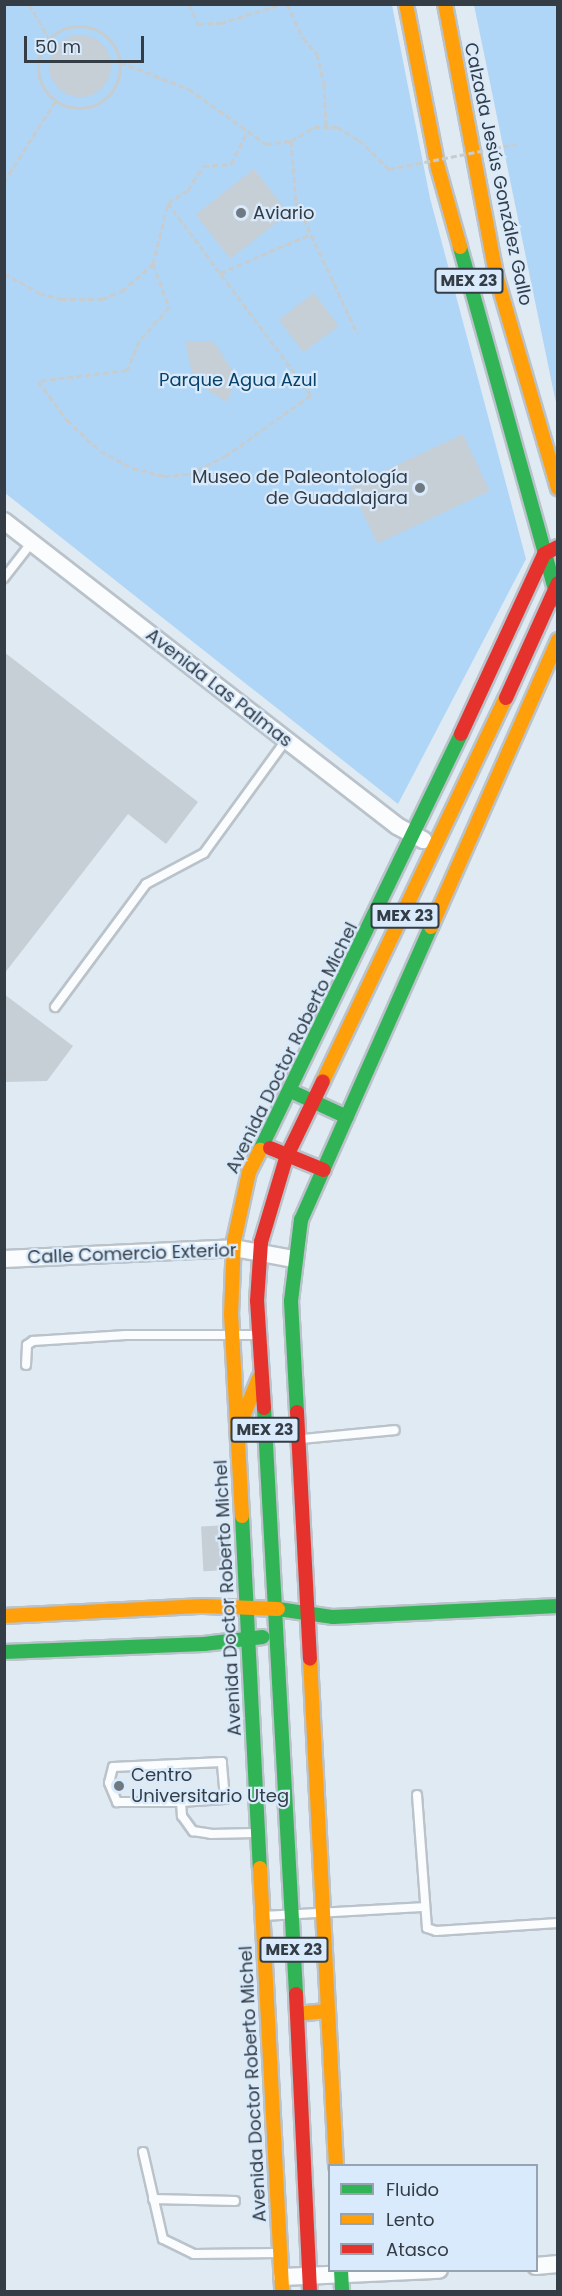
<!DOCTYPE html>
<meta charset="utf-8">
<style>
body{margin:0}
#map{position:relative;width:562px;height:2296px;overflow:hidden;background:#e0eaf3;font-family:Poppins,sans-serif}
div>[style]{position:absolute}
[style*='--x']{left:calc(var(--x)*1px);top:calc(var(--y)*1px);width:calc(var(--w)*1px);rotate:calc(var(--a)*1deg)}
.green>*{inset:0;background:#b0d6f7}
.building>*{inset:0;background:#c6ced6;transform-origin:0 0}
.round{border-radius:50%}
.path>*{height:3px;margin-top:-1.5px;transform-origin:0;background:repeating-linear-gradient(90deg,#c7ccce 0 6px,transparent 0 9px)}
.path>.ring{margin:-1.5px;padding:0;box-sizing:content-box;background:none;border:3px solid #c7ccce;border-radius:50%}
.roads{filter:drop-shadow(2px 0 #bac2ca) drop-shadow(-2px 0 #bac2ca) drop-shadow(0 2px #bac2ca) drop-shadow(0 -2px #bac2ca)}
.lane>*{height:8px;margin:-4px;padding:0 4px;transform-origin:4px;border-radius:4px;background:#fafcfd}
.street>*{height:16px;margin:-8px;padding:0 8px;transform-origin:8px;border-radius:8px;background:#fafcfd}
.fast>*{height:14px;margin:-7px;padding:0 7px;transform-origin:7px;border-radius:7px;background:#30b455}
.slow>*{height:14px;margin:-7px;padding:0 7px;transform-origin:7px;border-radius:7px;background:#ff9f0a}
.jam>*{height:14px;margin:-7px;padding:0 7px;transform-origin:7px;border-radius:7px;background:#e5322d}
.path-bridge>*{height:3px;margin-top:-1.5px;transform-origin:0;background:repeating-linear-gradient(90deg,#c7ccce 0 6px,transparent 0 9px)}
.dots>*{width:16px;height:16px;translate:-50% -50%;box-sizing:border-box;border:3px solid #d8eafb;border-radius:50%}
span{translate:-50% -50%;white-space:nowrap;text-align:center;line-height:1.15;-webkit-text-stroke:4.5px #d8eafb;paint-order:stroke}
.shield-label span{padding:2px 4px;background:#d8eafb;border:2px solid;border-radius:4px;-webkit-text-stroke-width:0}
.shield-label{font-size:16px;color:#343c45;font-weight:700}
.street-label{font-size:18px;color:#343c45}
.poi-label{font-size:18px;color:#343c45}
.left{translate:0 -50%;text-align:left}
.right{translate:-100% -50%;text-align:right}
.park-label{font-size:18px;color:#07426b}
.frame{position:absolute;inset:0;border:6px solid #343c45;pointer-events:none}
.legend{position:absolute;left:328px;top:2164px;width:210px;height:108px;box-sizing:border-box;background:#d8eafb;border:2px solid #96a4b2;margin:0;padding:8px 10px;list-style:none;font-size:18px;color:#343c45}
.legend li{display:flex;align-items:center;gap:12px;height:30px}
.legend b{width:30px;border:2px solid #96a4b2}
.scale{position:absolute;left:24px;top:36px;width:120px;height:27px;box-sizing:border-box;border:3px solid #343c45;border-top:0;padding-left:8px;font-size:18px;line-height:21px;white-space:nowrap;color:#343c45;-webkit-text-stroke:4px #d8eafb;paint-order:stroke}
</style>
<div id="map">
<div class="green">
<div style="clip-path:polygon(4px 5px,392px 5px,430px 198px,526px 559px,398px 804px,5px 493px)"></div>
<div style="clip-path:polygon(474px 5px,557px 5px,557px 407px,552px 384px)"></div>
</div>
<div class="building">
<div class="round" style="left:49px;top:35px;width:62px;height:62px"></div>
<div style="left:254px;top:169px;width:56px;height:74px;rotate:52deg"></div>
<div style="left:314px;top:293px;width:41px;height:44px;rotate:53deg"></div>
<div style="clip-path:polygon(185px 341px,213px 341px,237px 377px,227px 402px,194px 382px)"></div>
<div style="left:463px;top:434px;width:63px;height:124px;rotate:65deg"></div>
<div style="clip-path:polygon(4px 652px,198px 802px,166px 844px,128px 814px,4px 974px)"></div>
<div style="clip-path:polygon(4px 994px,73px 1046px,47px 1081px,4px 1082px)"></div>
<div style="left:228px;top:1525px;width:45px;height:27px;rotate:87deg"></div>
</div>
<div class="path">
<div style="--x:29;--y:4;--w:39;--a:60"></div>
<div style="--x:189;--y:4;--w:22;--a:66"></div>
<div style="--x:198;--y:24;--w:22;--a:-3"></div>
<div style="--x:220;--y:23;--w:66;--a:-16.8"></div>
<div style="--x:287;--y:4;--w:38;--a:65"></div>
<div style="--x:303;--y:38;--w:21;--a:49"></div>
<div style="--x:317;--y:54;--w:31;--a:77"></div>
<div style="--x:324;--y:84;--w:43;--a:87.3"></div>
<div class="ring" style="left:38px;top:26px;width:79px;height:79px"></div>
<div style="--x:120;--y:62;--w:74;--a:21.4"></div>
<div style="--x:189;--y:89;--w:95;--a:35.5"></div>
<div style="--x:266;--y:144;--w:25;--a:-7"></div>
<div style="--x:291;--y:141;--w:27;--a:-31"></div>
<div style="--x:314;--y:127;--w:23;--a:0"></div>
<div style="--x:337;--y:127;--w:26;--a:31"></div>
<div style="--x:359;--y:140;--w:42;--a:44"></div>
<div style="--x:291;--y:141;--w:61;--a:85.3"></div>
<div style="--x:296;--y:202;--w:145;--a:65"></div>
<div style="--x:4;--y:182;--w:97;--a:-57.6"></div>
<div style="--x:153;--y:264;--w:46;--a:69.6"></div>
<div style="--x:169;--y:307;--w:45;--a:131.4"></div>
<div style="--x:139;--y:341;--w:31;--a:112"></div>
<div style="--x:127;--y:370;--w:90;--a:173"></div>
<div style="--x:38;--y:381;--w:49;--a:53.4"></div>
<div style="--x:67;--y:420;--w:45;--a:43.2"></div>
<div style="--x:100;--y:451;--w:36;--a:28"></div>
<div style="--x:132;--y:468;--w:33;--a:14"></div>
<div style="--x:164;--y:476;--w:25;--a:-5"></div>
<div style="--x:189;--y:474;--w:40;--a:-26.6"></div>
<div style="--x:225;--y:456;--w:105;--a:-35.3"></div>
<div style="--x:311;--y:395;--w:239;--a:-126.7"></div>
<div style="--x:4;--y:273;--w:40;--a:29.7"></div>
<div style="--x:39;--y:293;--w:23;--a:15"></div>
<div style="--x:61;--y:299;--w:41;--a:0"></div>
<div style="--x:102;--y:299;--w:22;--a:-22"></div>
<div style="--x:122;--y:291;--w:41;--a:-41.1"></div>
<div style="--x:153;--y:264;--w:63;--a:-76.2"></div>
<div style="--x:168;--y:203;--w:24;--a:-33"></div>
<div style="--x:188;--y:190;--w:28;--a:-58"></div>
<div style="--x:203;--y:166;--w:28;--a:-4"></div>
<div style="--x:231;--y:164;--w:36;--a:-63"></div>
<div style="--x:220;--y:273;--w:99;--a:-23.2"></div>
</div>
<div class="roads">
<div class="lane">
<div style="--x:4;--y:578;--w:46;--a:-52.1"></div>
<div style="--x:55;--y:1007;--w:153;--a:-53.5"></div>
<div style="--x:146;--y:884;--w:66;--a:-28.1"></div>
<div style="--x:204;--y:853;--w:140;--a:-54"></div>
<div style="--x:26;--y:1365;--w:20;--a:-87"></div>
<div style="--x:27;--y:1345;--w:7;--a:-34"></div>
<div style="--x:33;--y:1341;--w:93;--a:-3.7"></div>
<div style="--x:126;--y:1335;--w:131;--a:0"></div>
<div style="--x:302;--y:1439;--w:93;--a:-5.5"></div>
<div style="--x:417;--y:1795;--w:133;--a:85.7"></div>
<div style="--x:427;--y:1928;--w:9;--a:18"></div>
<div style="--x:436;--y:1931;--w:122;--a:-3.8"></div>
<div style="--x:181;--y:1802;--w:44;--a:-3.9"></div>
<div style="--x:225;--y:1799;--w:37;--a:-95"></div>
<div style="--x:222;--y:1762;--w:109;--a:177.4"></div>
<div style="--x:113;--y:1767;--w:16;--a:104"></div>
<div style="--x:109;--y:1783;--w:21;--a:67"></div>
<div style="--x:117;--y:1802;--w:64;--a:0"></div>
<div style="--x:181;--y:1802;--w:14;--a:86"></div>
<div style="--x:182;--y:1816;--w:19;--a:54"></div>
<div style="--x:193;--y:1831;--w:18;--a:9"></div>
<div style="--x:211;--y:1834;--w:44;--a:-1.3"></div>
<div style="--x:263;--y:1916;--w:159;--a:-3.2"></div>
<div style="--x:143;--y:2152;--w:89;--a:77.1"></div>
<div style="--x:163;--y:2239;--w:34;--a:26"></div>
<div style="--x:194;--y:2254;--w:85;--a:-0.7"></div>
<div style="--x:153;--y:2199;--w:82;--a:1.4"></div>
</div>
<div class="street">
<div style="--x:4;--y:521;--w:497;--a:37.8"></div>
<div style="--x:397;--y:826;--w:30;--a:28"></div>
<div style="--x:4;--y:1259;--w:230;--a:-2.7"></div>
<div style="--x:234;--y:1248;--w:61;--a:10.4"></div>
<div style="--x:536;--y:2266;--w:22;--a:-5"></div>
<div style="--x:282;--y:2277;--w:157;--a:-2.6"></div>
</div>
<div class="fast">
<div style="--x:460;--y:247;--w:367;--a:74.5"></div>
<div style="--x:295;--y:1093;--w:57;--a:24.8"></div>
<div style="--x:260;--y:1150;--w:462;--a:-64.2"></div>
<div style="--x:264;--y:1408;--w:587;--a:86.87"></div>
<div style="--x:297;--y:1412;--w:111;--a:-93.1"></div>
<div style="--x:291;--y:1301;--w:82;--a:-83"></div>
<div style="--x:301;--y:1220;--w:321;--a:-66.1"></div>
<div style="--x:242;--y:1516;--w:352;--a:87.1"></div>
<div style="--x:278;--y:1609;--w:56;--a:8.3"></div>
<div style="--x:333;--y:1617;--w:225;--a:-2.8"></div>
<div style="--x:4;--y:1652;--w:200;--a:-2.3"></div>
<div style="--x:204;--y:1644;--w:59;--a:-6.8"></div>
<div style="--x:341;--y:2270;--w:22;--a:87"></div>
</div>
<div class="slow">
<div style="--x:406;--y:4;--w:167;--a:79"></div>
<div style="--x:438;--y:168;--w:82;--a:74.4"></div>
<div style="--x:445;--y:4;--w:276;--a:79.3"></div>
<div style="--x:496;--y:275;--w:222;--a:73.8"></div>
<div style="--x:431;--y:927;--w:314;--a:-66.1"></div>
<div style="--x:323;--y:1081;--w:424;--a:-64.5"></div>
<div style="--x:237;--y:1431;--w:57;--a:-67.5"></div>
<div style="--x:242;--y:1516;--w:201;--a:-93.1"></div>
<div style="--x:231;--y:1315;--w:74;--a:-87.7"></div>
<div style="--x:234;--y:1241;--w:71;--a:-77.7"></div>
<div style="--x:249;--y:1172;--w:25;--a:-63"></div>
<div style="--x:4;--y:1616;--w:200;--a:-2.9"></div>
<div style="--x:204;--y:1606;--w:74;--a:2.3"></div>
<div style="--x:310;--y:1659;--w:508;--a:87.06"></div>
<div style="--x:260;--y:1868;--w:425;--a:87"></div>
<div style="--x:297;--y:2014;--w:31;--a:-6"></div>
</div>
<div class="jam">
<div style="--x:506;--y:698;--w:126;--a:-65.7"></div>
<div style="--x:461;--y:734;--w:198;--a:-65.2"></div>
<div style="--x:544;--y:554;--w:16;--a:-27"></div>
<div style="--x:270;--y:1148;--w:58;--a:22.2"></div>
<div style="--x:264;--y:1408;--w:107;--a:-93.7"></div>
<div style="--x:257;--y:1301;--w:59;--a:-86.1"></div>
<div style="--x:261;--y:1242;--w:88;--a:-73.4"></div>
<div style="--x:286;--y:1158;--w:85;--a:-64.3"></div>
<div style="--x:297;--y:1412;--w:247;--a:87"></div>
<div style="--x:296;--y:1994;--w:298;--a:87.3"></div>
</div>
</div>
<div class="path-bridge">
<div style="--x:389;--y:169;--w:130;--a:-11.1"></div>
</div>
<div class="dots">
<div style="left:241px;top:213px;background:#707982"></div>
<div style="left:420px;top:488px;background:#707982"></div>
<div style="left:119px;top:1786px;background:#707982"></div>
</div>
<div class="shield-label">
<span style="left:469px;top:281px">MEX 23</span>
<span style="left:405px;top:916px">MEX 23</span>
<span style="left:265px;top:1430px">MEX 23</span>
<span style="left:294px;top:1950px">MEX 23</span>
</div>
<div class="street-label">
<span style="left:498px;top:174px;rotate:78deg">Calzada Jesús González Gallo</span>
<span style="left:219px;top:688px;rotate:38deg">Avenida Las Palmas</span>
<span style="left:292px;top:1048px;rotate:-64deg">Avenida Doctor Roberto Michel</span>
<span style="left:132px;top:1254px;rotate:-2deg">Calle Comercio Exterior</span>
<span style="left:228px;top:1598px;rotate:-93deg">Avenida Doctor Roberto Michel</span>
<span style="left:253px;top:2084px;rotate:-93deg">Avenida Doctor Roberto Michel</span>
</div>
<div class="poi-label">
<span class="left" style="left:253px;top:213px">Aviario</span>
<span class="right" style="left:408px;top:488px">Museo de Paleontología<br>de Guadalajara</span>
<span class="left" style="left:131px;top:1786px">Centro<br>Universitario Uteg</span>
</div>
<div class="park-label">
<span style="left:238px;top:380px">Parque Agua Azul</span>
</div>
<div class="frame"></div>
<ul class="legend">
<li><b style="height:8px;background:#30b455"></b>Fluido</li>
<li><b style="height:8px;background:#ff9f0a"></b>Lento</li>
<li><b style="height:8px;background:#e5322d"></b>Atasco</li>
</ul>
<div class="scale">50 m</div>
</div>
